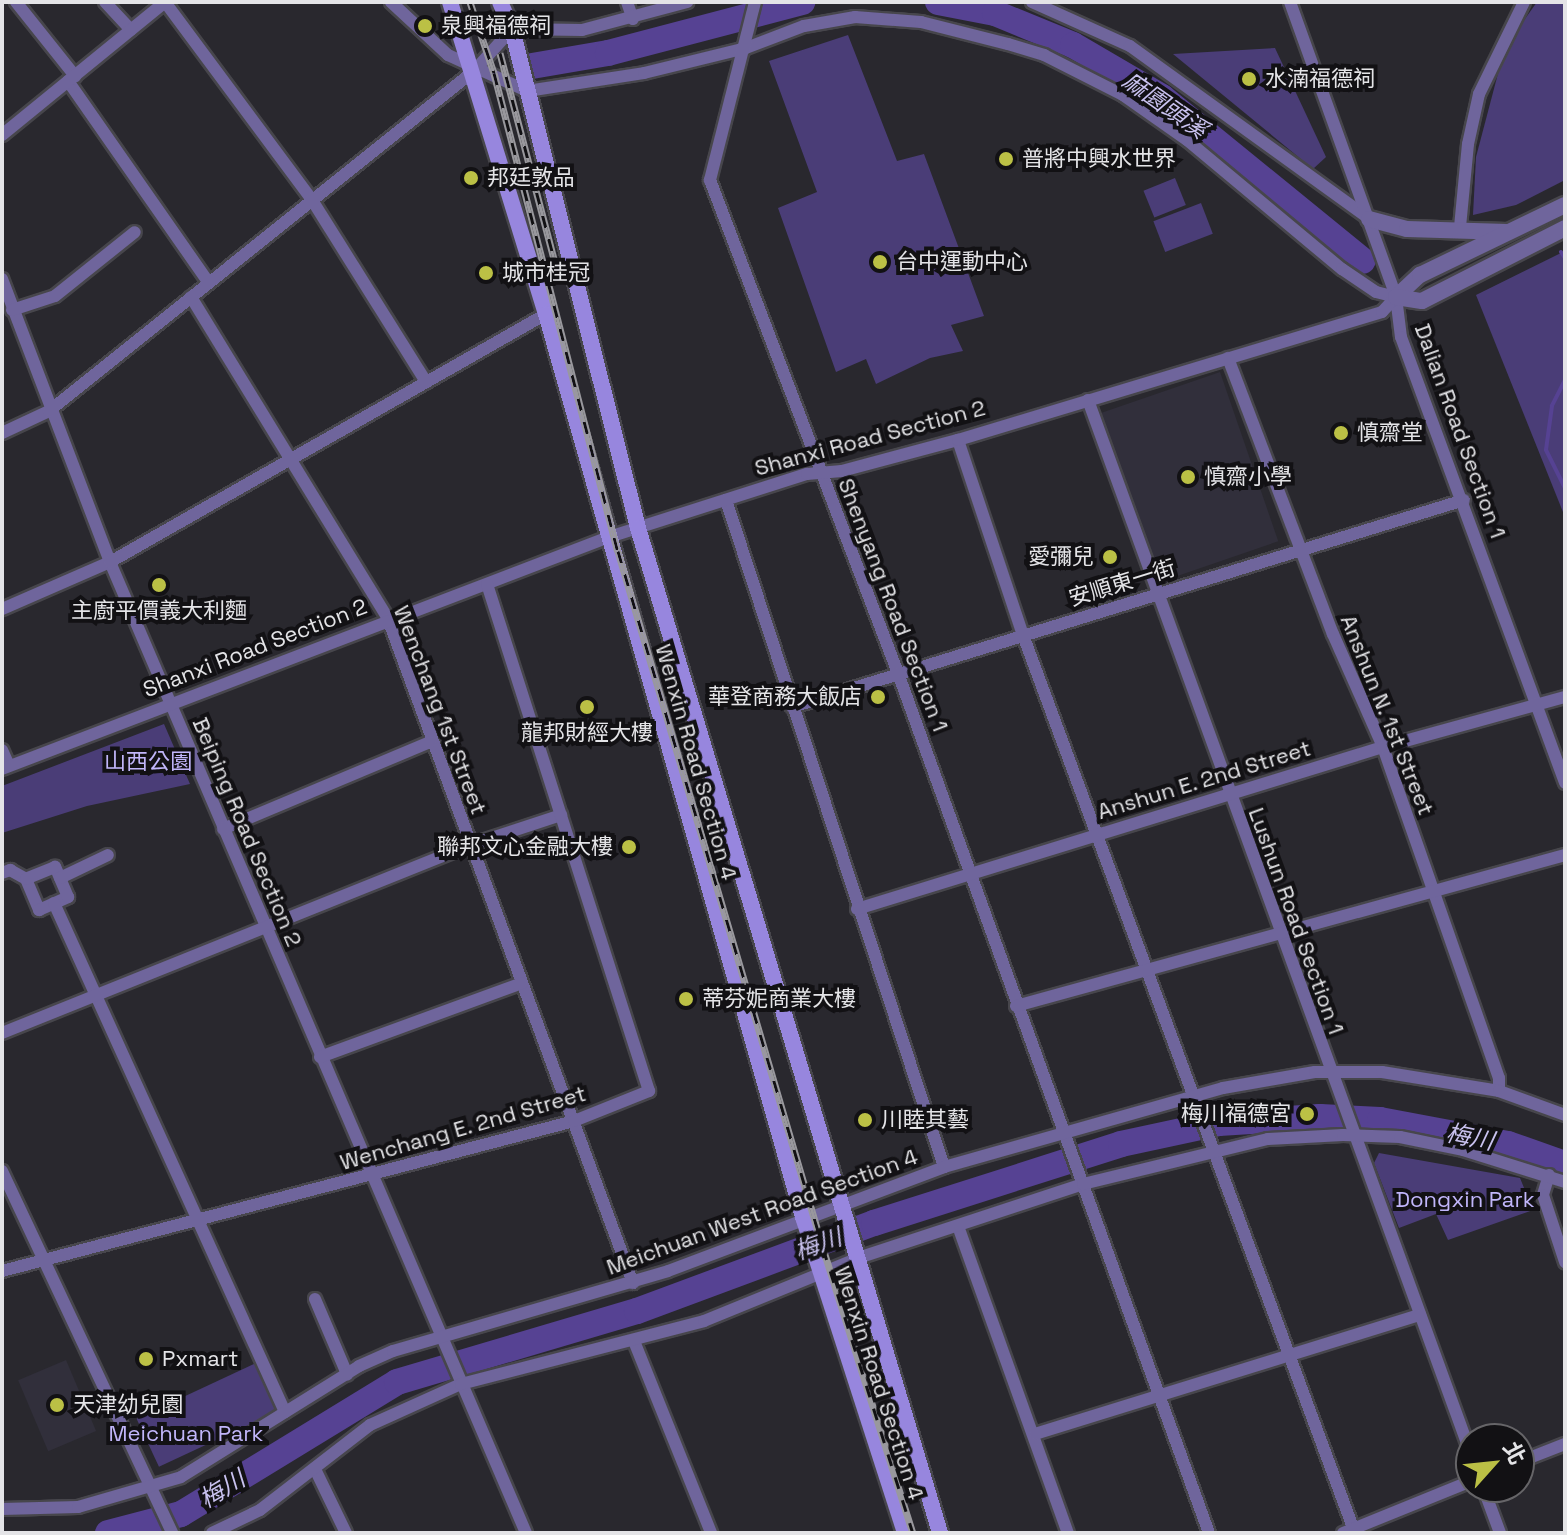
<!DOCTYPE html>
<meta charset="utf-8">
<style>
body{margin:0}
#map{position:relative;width:1567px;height:1535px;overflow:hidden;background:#29282e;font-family:"Space Grotesk","Noto Sans TC",sans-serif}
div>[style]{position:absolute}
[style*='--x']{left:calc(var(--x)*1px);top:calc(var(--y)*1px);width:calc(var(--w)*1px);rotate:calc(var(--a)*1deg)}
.built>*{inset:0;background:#312f3b;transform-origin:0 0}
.green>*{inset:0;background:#4a3d77;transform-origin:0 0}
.stream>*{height:4px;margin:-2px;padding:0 2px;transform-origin:2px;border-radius:2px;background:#564293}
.river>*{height:26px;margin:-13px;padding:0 13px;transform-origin:13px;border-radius:13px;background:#564293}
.roads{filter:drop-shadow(2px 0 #47464c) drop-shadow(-2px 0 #47464c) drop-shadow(0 2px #47464c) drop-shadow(0 -2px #47464c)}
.minor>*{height:12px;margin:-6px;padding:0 6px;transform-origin:6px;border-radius:6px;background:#6f659c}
.tertiary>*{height:16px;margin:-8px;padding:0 8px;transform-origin:8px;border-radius:8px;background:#6f659c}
.secondary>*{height:16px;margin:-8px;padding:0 8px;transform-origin:8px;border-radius:8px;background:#9786de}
.rail>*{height:7px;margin-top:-3.5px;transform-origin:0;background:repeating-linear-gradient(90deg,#121114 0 12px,#99989d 0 24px);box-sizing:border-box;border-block:2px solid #99989d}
.dots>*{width:22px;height:22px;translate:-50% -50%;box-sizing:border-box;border:4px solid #121114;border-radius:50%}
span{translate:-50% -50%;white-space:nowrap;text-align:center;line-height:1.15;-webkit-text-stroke:8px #121114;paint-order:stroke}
.poi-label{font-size:22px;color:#e4e4e7}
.left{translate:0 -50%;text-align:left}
.right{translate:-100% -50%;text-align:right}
.street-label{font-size:22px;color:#e4e4e7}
.park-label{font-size:22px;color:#c1b6fa}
.water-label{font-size:24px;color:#c9c2ef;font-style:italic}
.frame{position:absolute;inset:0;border:4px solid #e4e4e7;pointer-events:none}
.north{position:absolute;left:1455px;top:1423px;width:80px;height:80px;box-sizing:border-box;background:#121114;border:2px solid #666568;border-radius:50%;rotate:63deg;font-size:22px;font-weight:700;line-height:32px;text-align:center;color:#e4e4e7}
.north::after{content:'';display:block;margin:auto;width:28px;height:36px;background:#bbc045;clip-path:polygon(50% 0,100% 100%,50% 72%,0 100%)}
</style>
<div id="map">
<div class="built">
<div style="left:1220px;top:372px;width:179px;height:129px;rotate:71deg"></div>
<div style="left:66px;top:1360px;width:77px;height:52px;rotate:67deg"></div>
</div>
<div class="green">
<div style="clip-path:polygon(1537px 2px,1565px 2px,1565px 180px,1516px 205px,1473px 215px,1476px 157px,1505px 47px)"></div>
<div style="clip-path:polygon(848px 35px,897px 161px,924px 154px,984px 316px,951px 325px,963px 351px,930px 358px,876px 384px,866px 359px,836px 372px,778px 208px,817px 192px,769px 61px)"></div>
<div style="clip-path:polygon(1275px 48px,1326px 157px,1313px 169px,1173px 54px)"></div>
<div style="left:1175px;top:178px;width:29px;height:34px;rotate:68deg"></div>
<div style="left:1201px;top:203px;width:33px;height:51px;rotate:69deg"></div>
<div style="clip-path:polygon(1565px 251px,1565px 517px,1476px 295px)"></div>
<div style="clip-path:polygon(164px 724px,190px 784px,87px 806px,2px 833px,2px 786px)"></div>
<div style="clip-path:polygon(1379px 1153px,1520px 1178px,1533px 1210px,1448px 1240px,1436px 1214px,1399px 1228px,1374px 1163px)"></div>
<div style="left:258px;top:1362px;width:53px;height:134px;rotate:65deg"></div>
</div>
<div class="stream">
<div style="--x:1561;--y:252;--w:7;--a:56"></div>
<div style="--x:1565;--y:380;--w:29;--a:117"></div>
<div style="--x:1552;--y:406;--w:44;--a:97.8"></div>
<div style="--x:1546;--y:450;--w:42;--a:63.4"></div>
</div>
<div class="river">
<div style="--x:938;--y:2;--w:58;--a:10.9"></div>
<div style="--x:995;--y:13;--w:84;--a:22.3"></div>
<div style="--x:1073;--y:45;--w:103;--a:30.3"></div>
<div style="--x:1162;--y:97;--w:259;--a:39.2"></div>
<div style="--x:532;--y:66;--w:77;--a:-9.7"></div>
<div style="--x:608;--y:53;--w:201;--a:-14.7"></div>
<div style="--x:108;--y:1533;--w:75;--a:-14.6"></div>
<div style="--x:181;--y:1514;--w:253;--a:-31.4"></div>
<div style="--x:397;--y:1382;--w:250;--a:-16.5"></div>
<div style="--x:637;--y:1311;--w:253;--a:-20.4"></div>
<div style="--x:874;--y:1223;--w:259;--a:-17.7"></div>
<div style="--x:1121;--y:1144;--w:100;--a:-12.1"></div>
<div style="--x:1219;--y:1123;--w:101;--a:-3.4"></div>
<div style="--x:1320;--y:1117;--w:60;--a:2.9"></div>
<div style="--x:1380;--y:1120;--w:130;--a:10.6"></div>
<div style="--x:1508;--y:1144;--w:60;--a:19.3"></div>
</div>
<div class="roads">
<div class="minor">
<div style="--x:16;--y:2;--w:95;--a:51.4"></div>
<div style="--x:105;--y:2;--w:38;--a:47"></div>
<div style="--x:165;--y:2;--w:247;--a:53.4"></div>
<div style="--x:312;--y:200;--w:215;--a:57.9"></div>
<div style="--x:391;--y:2;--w:78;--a:42.9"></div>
<div style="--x:448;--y:55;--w:87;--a:24.5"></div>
<div style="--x:527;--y:91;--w:118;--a:-8.7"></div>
<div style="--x:644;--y:73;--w:105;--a:-13.8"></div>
<div style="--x:746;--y:48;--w:62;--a:-20.8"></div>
<div style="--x:804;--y:26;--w:52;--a:-10"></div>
<div style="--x:855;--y:17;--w:66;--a:4.3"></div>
<div style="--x:921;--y:22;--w:90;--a:14.2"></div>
<div style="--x:1008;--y:44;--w:38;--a:17"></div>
<div style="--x:1044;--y:55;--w:89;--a:26.9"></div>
<div style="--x:1123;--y:95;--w:78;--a:35.1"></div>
<div style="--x:1187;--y:140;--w:202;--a:39.8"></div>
<div style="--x:1342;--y:269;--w:41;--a:34.1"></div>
<div style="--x:1376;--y:292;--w:21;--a:14"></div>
<div style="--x:627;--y:2;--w:18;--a:71"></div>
<div style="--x:755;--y:2;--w:184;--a:104.2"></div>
<div style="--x:710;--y:180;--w:528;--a:69.13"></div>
<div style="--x:898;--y:673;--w:915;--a:70.12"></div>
<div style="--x:1032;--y:2;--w:107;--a:24.2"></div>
<div style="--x:1130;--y:46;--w:292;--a:35.8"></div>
<div style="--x:1290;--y:2;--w:313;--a:70.2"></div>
<div style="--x:1396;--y:297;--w:40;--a:82.9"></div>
<div style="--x:1401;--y:337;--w:475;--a:69.8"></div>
<div style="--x:68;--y:81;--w:246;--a:55.1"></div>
<div style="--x:2;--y:135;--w:210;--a:-39.2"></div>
<div style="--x:1460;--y:227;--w:83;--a:-84.5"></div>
<div style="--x:1468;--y:144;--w:51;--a:-77.6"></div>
<div style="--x:1479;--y:94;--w:102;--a:-63.9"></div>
<div style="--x:2;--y:279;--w:303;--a:69.1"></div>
<div style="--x:110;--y:562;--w:1056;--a:66.81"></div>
<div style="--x:191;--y:297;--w:377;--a:58.5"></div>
<div style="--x:388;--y:619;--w:708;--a:69.75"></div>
<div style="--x:12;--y:310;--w:45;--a:-18"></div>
<div style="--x:55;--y:296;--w:102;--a:-38.7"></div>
<div style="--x:1228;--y:358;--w:295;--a:69.2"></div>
<div style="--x:1333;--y:634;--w:124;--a:66.1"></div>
<div style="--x:1383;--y:747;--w:351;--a:70.7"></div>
<div style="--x:1499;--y:1078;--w:13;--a:90"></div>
<div style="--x:1088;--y:400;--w:1121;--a:70.03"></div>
<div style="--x:2;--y:433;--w:52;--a:-25.1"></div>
<div style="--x:49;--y:411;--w:544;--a:-38.66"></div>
<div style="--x:474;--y:71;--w:57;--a:-47.9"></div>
<div style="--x:512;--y:29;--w:70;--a:0.8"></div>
<div style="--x:582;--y:30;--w:109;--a:-14.9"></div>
<div style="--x:958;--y:440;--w:206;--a:71.6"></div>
<div style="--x:1023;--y:635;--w:957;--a:69.71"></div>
<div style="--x:726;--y:500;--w:702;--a:71.9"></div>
<div style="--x:2;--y:609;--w:118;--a:-23.5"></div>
<div style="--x:110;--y:562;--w:502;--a:-29.63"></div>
<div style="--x:792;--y:707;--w:703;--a:-17.12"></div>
<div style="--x:2;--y:750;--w:17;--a:66"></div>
<div style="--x:2;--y:769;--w:650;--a:-20.92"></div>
<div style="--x:609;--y:537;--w:208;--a:-17.7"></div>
<div style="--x:807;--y:474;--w:35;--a:-5"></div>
<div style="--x:842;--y:471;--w:120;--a:-15"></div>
<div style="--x:958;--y:440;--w:443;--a:-16.8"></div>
<div style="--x:1382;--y:312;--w:21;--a:-47"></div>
<div style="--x:223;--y:829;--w:225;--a:-22.8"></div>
<div style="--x:2;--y:873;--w:9;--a:-21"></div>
<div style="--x:10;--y:870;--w:18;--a:29"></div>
<div style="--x:26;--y:879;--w:34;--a:67"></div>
<div style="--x:39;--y:910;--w:32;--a:-24"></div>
<div style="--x:68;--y:897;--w:33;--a:-113"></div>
<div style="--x:55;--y:867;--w:31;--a:158"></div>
<div style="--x:60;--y:878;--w:53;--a:-25.6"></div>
<div style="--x:54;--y:903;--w:559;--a:65.59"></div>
<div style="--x:857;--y:909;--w:550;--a:-17.12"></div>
<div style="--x:1383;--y:747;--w:189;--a:-15.4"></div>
<div style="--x:1016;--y:1006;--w:569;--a:-15.38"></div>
<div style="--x:2;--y:1033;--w:504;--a:-21.89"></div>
<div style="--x:470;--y:845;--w:96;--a:-18.2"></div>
<div style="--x:320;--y:1057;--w:215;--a:-20.1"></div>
<div style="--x:2;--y:1171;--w:400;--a:64.8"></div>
<div style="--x:1549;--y:1175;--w:21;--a:107"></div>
<div style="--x:1543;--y:1195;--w:71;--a:71.8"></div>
<div style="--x:959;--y:1229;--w:323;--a:70.3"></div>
<div style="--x:2;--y:1271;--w:591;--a:-14.69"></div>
<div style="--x:574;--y:1121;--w:81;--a:-21.8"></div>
<div style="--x:649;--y:1091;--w:532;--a:-107.72"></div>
<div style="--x:315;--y:1299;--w:82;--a:66.9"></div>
<div style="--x:634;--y:1341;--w:207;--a:68.1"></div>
<div style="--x:1035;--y:1434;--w:403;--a:-17.2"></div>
<div style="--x:1519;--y:1462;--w:49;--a:-21.4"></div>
<div style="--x:315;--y:1469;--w:71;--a:64.2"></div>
<div style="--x:1483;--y:1487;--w:49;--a:69.7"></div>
<div style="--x:2;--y:1509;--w:76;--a:-1.5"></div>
<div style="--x:78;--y:1507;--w:107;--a:-16.2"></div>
<div style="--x:181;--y:1477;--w:210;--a:-31.9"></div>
<div style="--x:359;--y:1366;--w:37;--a:-24"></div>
<div style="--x:393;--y:1351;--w:286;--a:-16.2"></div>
<div style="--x:668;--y:1271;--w:295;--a:-20.6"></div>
<div style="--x:944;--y:1167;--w:290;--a:-15.8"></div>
<div style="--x:1223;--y:1088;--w:93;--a:-9.9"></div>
<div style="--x:1315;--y:1072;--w:67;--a:0"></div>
<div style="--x:1382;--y:1072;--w:119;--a:9.2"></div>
<div style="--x:1499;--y:1091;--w:70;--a:20"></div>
<div style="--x:212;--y:1533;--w:53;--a:-25.6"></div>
<div style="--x:260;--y:1510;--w:139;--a:-37.7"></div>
<div style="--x:370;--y:1425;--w:100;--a:-24.3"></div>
<div style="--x:461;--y:1384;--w:251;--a:-14.5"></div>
<div style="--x:704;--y:1321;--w:166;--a:-22.2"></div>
<div style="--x:858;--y:1258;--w:237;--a:-18.2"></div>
<div style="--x:1083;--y:1184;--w:190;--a:-13.7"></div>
<div style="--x:1268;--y:1139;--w:75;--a:-3.1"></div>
<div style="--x:1343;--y:1135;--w:57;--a:2"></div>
<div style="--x:1400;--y:1137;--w:64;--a:11.7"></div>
<div style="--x:1463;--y:1150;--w:107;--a:17.4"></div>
<div style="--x:1343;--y:1533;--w:138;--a:-22.1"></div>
</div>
<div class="tertiary">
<div style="--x:1369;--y:219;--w:39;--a:15"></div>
<div style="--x:1407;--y:229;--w:100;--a:1.7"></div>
<div style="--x:1396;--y:297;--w:33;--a:-43"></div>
<div style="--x:1420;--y:275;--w:161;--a:-25.8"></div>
<div style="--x:1396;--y:297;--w:26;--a:9"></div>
<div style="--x:1422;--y:301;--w:161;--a:-27"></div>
</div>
<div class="secondary">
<div style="--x:450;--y:2;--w:326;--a:72.9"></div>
<div style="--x:546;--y:314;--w:939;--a:74.11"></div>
<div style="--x:803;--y:1217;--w:332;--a:72.1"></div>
<div style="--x:500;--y:2;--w:30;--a:66"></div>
<div style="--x:512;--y:29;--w:515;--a:75.83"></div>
<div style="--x:638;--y:528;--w:1049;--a:73.27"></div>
</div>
</div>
<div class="rail">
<div style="--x:470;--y:2;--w:75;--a:71.3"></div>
<div style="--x:494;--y:73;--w:494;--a:75.5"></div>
<div style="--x:618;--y:551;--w:727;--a:73.61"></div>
<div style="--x:823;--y:1248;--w:299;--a:72.5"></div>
<div style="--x:500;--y:53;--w:216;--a:75.3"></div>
</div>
<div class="dots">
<div style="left:425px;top:26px;background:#bbc045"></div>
<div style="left:1249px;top:79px;background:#bbc045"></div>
<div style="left:1006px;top:159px;background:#bbc045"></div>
<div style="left:471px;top:178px;background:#bbc045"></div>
<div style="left:880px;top:262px;background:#bbc045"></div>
<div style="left:486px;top:273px;background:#bbc045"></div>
<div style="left:1341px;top:433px;background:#bbc045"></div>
<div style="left:1188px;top:477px;background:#bbc045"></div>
<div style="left:1110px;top:557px;background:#bbc045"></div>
<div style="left:159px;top:585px;background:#bbc045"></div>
<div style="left:878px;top:697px;background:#bbc045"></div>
<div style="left:587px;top:707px;background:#bbc045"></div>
<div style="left:629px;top:847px;background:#bbc045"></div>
<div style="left:686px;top:999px;background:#bbc045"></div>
<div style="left:1307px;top:1114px;background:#bbc045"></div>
<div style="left:865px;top:1120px;background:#bbc045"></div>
<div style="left:146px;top:1359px;background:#bbc045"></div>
<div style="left:57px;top:1405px;background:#bbc045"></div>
</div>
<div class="poi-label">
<span class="left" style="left:441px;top:26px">泉興福德祠</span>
<span class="left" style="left:1265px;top:79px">水湳福德祠</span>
<span class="left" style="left:1022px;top:159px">普將中興水世界</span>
<span class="left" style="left:487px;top:178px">邦廷敦品</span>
<span class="left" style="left:896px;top:262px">台中運動中心</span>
<span class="left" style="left:502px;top:273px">城市桂冠</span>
<span class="left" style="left:1357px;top:433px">慎齋堂</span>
<span class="left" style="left:1204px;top:477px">慎齋小學</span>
<span class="right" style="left:1094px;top:557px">愛彌兒</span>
<span style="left:159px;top:611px">主廚平價義大利麵</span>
<span class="right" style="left:862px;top:697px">華登商務大飯店</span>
<span style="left:587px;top:733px">龍邦財經大樓</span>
<span class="right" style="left:613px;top:847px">聯邦文心金融大樓</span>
<span class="left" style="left:702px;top:999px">蒂芬妮商業大樓</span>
<span class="right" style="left:1291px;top:1114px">梅川福德宮</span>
<span class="left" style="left:881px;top:1120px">川睦其藝</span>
<span class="left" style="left:162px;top:1359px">Pxmart</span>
<span class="left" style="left:73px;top:1405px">天津幼兒園</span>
</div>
<div class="street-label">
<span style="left:1460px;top:431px;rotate:70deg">Dalian Road Section 1</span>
<span style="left:870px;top:438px;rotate:-15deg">Shanxi Road Section 2</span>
<span style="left:1122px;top:583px;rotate:-17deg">安順東一街</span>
<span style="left:893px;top:605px;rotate:69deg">Shenyang Road Section 1</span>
<span style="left:255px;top:648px;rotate:-21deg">Shanxi Road Section 2</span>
<span style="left:440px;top:710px;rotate:69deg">Wenchang 1st Street</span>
<span style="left:1387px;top:715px;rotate:68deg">Anshun N. 1st Street</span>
<span style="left:696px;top:762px;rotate:74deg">Wenxin Road Section 4</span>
<span style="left:1204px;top:780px;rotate:-17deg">Anshun E. 2nd Street</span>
<span style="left:247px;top:832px;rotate:67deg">Beiping Road Section 2</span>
<span style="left:1296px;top:921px;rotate:70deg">Lushun Road Section 1</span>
<span style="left:463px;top:1128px;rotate:-16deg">Wenchang E. 2nd Street</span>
<span style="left:762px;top:1212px;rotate:-20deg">Meichuan West Road Section 4</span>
<span style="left:879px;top:1383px;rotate:72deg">Wenxin Road Section 4</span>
</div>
<div class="park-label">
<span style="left:148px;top:762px">山西公園</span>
<span style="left:1465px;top:1200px">Dongxin Park</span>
<span style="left:186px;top:1434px">Meichuan Park</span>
</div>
<div class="water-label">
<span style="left:1165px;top:105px;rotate:35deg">麻園頭溪</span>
<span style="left:1470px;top:1137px;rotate:11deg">梅川</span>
<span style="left:818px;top:1244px;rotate:-20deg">梅川</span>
<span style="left:222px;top:1489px;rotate:-31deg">梅川</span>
</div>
<div class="frame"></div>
<div class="north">北</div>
</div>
